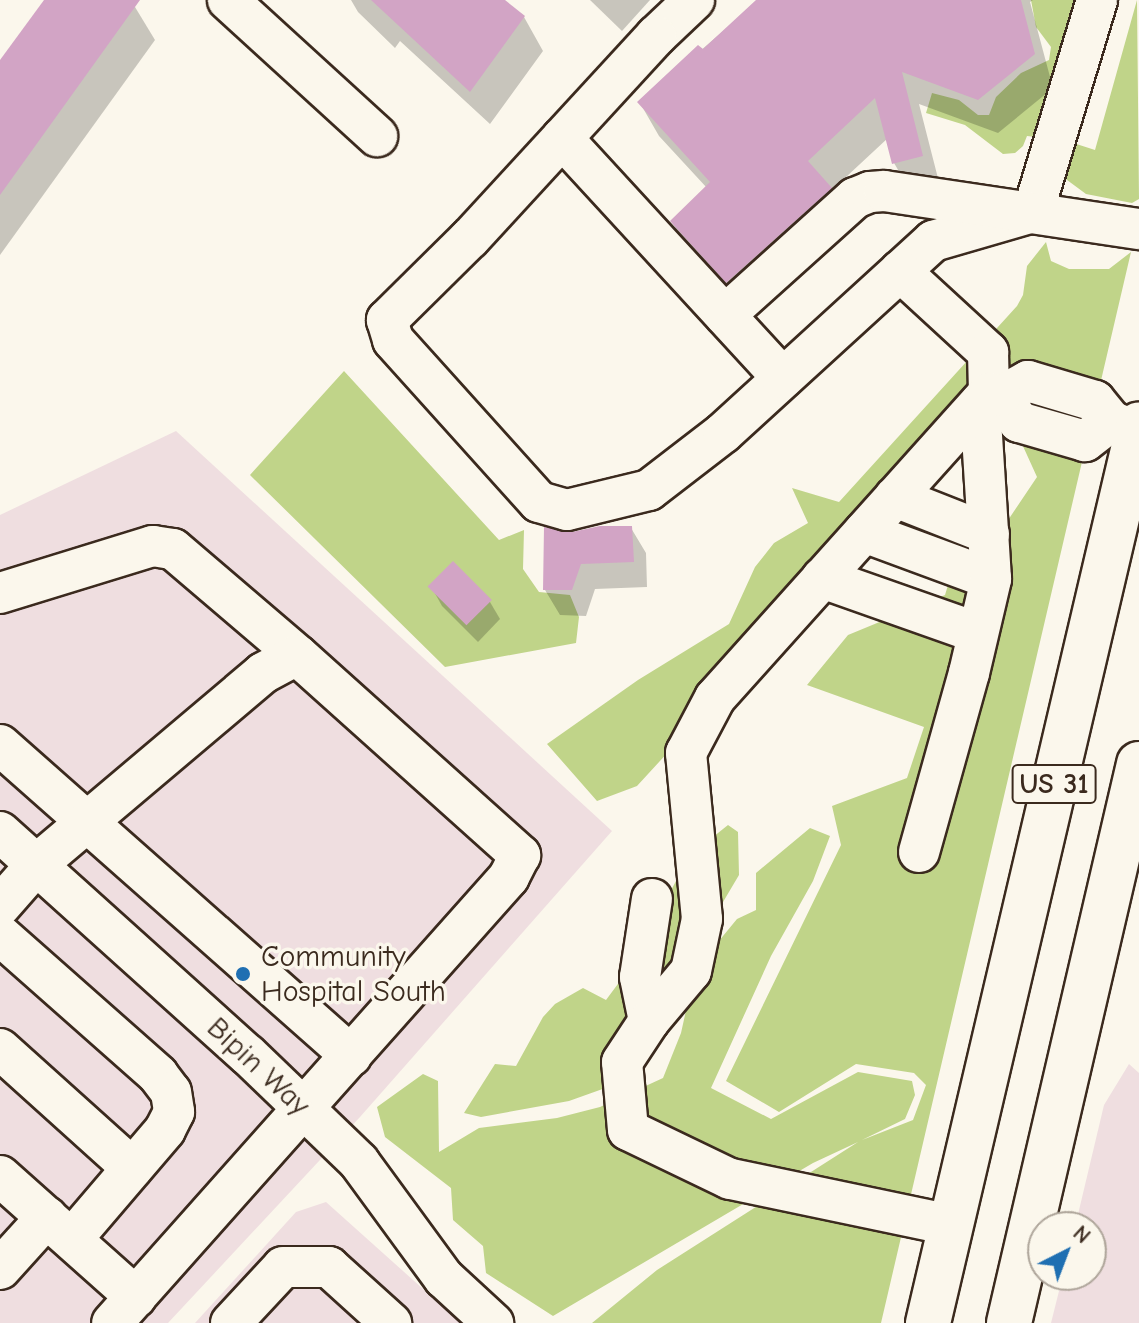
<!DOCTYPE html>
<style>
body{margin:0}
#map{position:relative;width:1139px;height:1323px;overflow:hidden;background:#fbf7ec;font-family:"Comic Neue",sans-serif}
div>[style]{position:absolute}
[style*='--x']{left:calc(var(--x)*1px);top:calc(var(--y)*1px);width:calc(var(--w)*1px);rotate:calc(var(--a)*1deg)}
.built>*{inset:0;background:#efdee0}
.green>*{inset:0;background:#c0d489}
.shadow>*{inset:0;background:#0003}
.building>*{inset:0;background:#d2a4c5;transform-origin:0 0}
.roads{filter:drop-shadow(2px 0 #3b2a1e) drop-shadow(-2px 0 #3b2a1e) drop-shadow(0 2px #3b2a1e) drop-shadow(0 -2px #3b2a1e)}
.minor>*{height:40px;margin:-20px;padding:0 20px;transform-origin:20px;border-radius:20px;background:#fbf7ec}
.major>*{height:44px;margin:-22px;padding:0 22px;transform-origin:22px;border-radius:22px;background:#fbf7ec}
.dots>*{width:22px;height:22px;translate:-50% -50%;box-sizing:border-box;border:4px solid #fbf7ec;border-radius:50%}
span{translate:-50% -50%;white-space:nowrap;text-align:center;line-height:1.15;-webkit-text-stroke:7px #fbf7ec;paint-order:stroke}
.shield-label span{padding:2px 6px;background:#fbf7ec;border:2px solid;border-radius:6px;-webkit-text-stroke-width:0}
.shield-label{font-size:28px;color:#3b2a1e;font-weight:700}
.poi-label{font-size:30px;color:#3b2a1e}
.left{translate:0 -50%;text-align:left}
.street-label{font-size:30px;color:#3b2a1e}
.north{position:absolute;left:1027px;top:1211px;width:80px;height:80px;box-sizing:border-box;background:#fbf7ec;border:2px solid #aea59a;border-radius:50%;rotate:42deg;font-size:22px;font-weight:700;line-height:32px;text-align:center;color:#3b2a1e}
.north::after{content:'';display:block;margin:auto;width:28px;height:36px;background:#1f6fb2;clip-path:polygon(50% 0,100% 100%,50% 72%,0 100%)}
</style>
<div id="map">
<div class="built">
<div style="clip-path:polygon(176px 431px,612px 831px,360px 1117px,168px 1323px,0 1323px,0 515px)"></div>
<div style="clip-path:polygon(1129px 1064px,1139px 1073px,1139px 1323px,1051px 1323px,1063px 1275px,1091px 1275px,1091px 1227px,1075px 1227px,1104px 1105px)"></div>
<div style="clip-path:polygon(326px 1202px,461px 1323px,195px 1323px,296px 1212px)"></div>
</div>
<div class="green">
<div style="clip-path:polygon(1031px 0,1078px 0,1036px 137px,1027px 136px,1023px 146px,1015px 153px,1003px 154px,965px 125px,926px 113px,932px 93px,959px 100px,978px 115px,989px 115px,996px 97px,1021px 73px,1049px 60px,1051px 47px,1036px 27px)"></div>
<div style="clip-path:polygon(1137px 0,1139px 199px,1132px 203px,1086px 194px,1063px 177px,1064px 140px,1095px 150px)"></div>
<div style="clip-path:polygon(1046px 242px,1051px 261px,1069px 269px,1109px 269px,1131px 252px,881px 1323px,592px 1323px,657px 1270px,858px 1142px,813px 1163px,553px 1316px,486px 1273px,483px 1246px,453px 1220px,451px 1188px,385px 1137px,377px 1107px,423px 1074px,438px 1081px,439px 1152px,479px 1128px,557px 1118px,600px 1107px,663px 1078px,681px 1033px,695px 970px,737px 919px,756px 910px,756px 873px,810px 828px,830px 836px,813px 881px,771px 956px,711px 1088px,771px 1119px,858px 1072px,912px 1081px,915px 1095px,905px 1119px,862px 1140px,913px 1120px,926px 1085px,914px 1073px,856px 1064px,779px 1112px,726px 1081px,841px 845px,832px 806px,907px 778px,924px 727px,807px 685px,848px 635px,945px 595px,959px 549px,998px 535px,1037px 477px,1022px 444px,996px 434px,929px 468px,637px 786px,597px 801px,547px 744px,638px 680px,729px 624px,755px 567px,774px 543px,808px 523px,792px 488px,839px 502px,1017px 306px,1023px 295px,1027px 266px)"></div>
<div style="clip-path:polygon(344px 371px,499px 540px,524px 530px,523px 569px,539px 592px,570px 595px,579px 617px,576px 643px,445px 667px,250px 475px)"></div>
<div style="clip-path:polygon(728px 825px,738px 832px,739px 875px,684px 968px,662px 1039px,625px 1081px,569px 1101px,481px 1117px,464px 1113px,495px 1064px,516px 1066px,543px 1017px,555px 1004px,583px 988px,606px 1000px,629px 969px,676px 881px,685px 851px,703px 845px)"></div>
</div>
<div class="shadow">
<div style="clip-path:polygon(47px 0,125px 0,135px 7px,155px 40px,0 255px,0 63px)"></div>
<div style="clip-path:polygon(351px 0,502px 0,524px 17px,543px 51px,490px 124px,400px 41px,395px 48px,358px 12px)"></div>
<div style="clip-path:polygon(590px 0,650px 0,622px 31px)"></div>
<div style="clip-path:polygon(759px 0,1033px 0,1030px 2px,1053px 88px,998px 133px,919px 104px,941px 190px,914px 197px,894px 163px,888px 138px,831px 191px,849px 223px,747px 315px,692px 255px,672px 222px,707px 188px,659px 136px,640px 103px)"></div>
<div style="clip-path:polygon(631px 528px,646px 553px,647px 587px,595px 589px,586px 616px,560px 615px,545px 590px,572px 534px)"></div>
<div style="clip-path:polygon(432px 588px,490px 602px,500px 619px,478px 642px,442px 606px)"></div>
</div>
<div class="building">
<div style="clip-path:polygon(44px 0,140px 0,0 195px,0 60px)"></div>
<div style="clip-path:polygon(371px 0,505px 0,525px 16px,470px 92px)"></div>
<div style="clip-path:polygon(756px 0,1021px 0,1035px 54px,978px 100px,902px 72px,923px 156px,892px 164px,875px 98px,808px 161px,832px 188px,726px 283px,670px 221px,710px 182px,637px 102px,698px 45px,703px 49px)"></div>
<div style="clip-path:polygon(600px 526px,632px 526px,634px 562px,581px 564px,572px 590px,543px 590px,544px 527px,572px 532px)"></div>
<div style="left:453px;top:561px;width:55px;height:36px;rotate:45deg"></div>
</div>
<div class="roads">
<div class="minor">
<div style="--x:228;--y:0;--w:202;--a:42.4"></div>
<div style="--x:694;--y:0;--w:52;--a:136.5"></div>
<div style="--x:656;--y:36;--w:275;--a:132.6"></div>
<div style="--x:470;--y:238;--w:117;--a:135.3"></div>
<div style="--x:387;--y:320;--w:21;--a:73"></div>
<div style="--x:393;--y:340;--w:218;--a:48"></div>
<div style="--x:539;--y:502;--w:29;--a:16"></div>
<div style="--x:567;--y:510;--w:84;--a:-13.7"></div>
<div style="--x:649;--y:490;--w:93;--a:-37.6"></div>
<div style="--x:723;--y:433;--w:285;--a:-42.4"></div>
<div style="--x:933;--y:241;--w:104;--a:-16.2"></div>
<div style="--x:562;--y:138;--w:326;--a:47.4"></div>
<div style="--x:1033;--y:212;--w:221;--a:-73.2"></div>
<div style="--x:900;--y:271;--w:120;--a:42.6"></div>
<div style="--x:988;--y:352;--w:41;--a:88.6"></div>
<div style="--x:725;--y:315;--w:175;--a:-42"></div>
<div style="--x:855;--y:198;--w:16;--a:-22"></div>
<div style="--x:870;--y:192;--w:14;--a:-4"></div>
<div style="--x:884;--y:191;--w:258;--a:8.5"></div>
<div style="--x:1111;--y:421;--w:33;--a:142"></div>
<div style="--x:1085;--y:441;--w:69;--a:-163.9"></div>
<div style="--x:1019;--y:422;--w:32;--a:-125"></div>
<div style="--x:1001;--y:396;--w:31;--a:-29"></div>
<div style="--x:1028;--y:381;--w:70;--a:16.6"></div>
<div style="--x:1095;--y:401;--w:26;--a:51"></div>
<div style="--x:1111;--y:421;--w:30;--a:23"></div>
<div style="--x:895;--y:497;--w:101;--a:21.5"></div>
<div style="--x:864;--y:532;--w:135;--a:20.3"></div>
<div style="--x:822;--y:578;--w:165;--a:19.4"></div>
<div style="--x:0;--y:593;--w:160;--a:-17.1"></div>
<div style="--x:153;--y:546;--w:20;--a:9"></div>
<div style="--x:173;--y:549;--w:163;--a:40.5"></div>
<div style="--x:0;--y:745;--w:469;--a:41.5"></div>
<div style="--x:0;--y:832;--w:334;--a:42"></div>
<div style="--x:248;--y:1055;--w:154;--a:43.9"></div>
<div style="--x:359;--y:1162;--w:144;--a:53.8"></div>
<div style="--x:444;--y:1278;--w:67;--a:42.6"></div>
<div style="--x:919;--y:852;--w:186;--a:-74.4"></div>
<div style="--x:969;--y:673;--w:97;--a:-76.8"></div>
<div style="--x:991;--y:579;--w:176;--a:-93.6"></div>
<div style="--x:0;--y:906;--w:55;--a:-48.7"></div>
<div style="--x:36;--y:865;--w:297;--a:-40.2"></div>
<div style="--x:263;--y:673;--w:38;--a:-28"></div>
<div style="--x:297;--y:655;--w:300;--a:41.9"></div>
<div style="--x:520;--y:855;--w:25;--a:117"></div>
<div style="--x:509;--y:877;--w:597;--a:131.67"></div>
<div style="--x:0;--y:935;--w:211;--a:41.5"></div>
<div style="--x:158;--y:1075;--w:21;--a:53"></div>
<div style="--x:171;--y:1092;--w:20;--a:81"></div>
<div style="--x:174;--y:1112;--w:20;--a:117"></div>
<div style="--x:165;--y:1130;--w:143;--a:130.5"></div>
<div style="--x:649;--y:1021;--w:45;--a:-101.6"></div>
<div style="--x:640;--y:977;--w:79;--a:-81.3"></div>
<div style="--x:0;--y:1049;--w:178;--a:42"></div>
<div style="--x:0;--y:1176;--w:182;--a:41.7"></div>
<div style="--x:951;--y:1225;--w:226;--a:-168.2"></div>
<div style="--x:730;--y:1179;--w:113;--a:-154.3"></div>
<div style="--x:628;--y:1130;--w:68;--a:-95"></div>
<div style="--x:622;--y:1062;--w:49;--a:-56.6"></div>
<div style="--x:649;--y:1021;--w:65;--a:-50"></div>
<div style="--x:691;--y:971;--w:53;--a:-78.1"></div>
<div style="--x:702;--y:919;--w:167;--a:-95.5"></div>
<div style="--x:686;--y:753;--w:62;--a:-62.2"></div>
<div style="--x:715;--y:698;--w:410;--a:-48.1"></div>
<div style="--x:989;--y:393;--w:12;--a:14"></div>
<div style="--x:0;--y:1269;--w:70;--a:-47.9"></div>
<div style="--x:231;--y:1323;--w:76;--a:-47.1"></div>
<div style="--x:283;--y:1267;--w:46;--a:0"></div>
<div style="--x:329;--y:1267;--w:84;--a:42.1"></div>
</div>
<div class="major">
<div style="--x:928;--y:1323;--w:923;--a:-76.79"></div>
<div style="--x:1009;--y:1323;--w:574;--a:-76.91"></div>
</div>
</div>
<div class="dots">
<div style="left:243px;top:974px;background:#1f6fb2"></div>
</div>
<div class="shield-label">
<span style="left:1054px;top:784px">US 31</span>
</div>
<div class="poi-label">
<span class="left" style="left:261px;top:974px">Community<br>Hospital South</span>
</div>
<div class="street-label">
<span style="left:258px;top:1067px;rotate:43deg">Bipin Way</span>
</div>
<div class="north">N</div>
</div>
